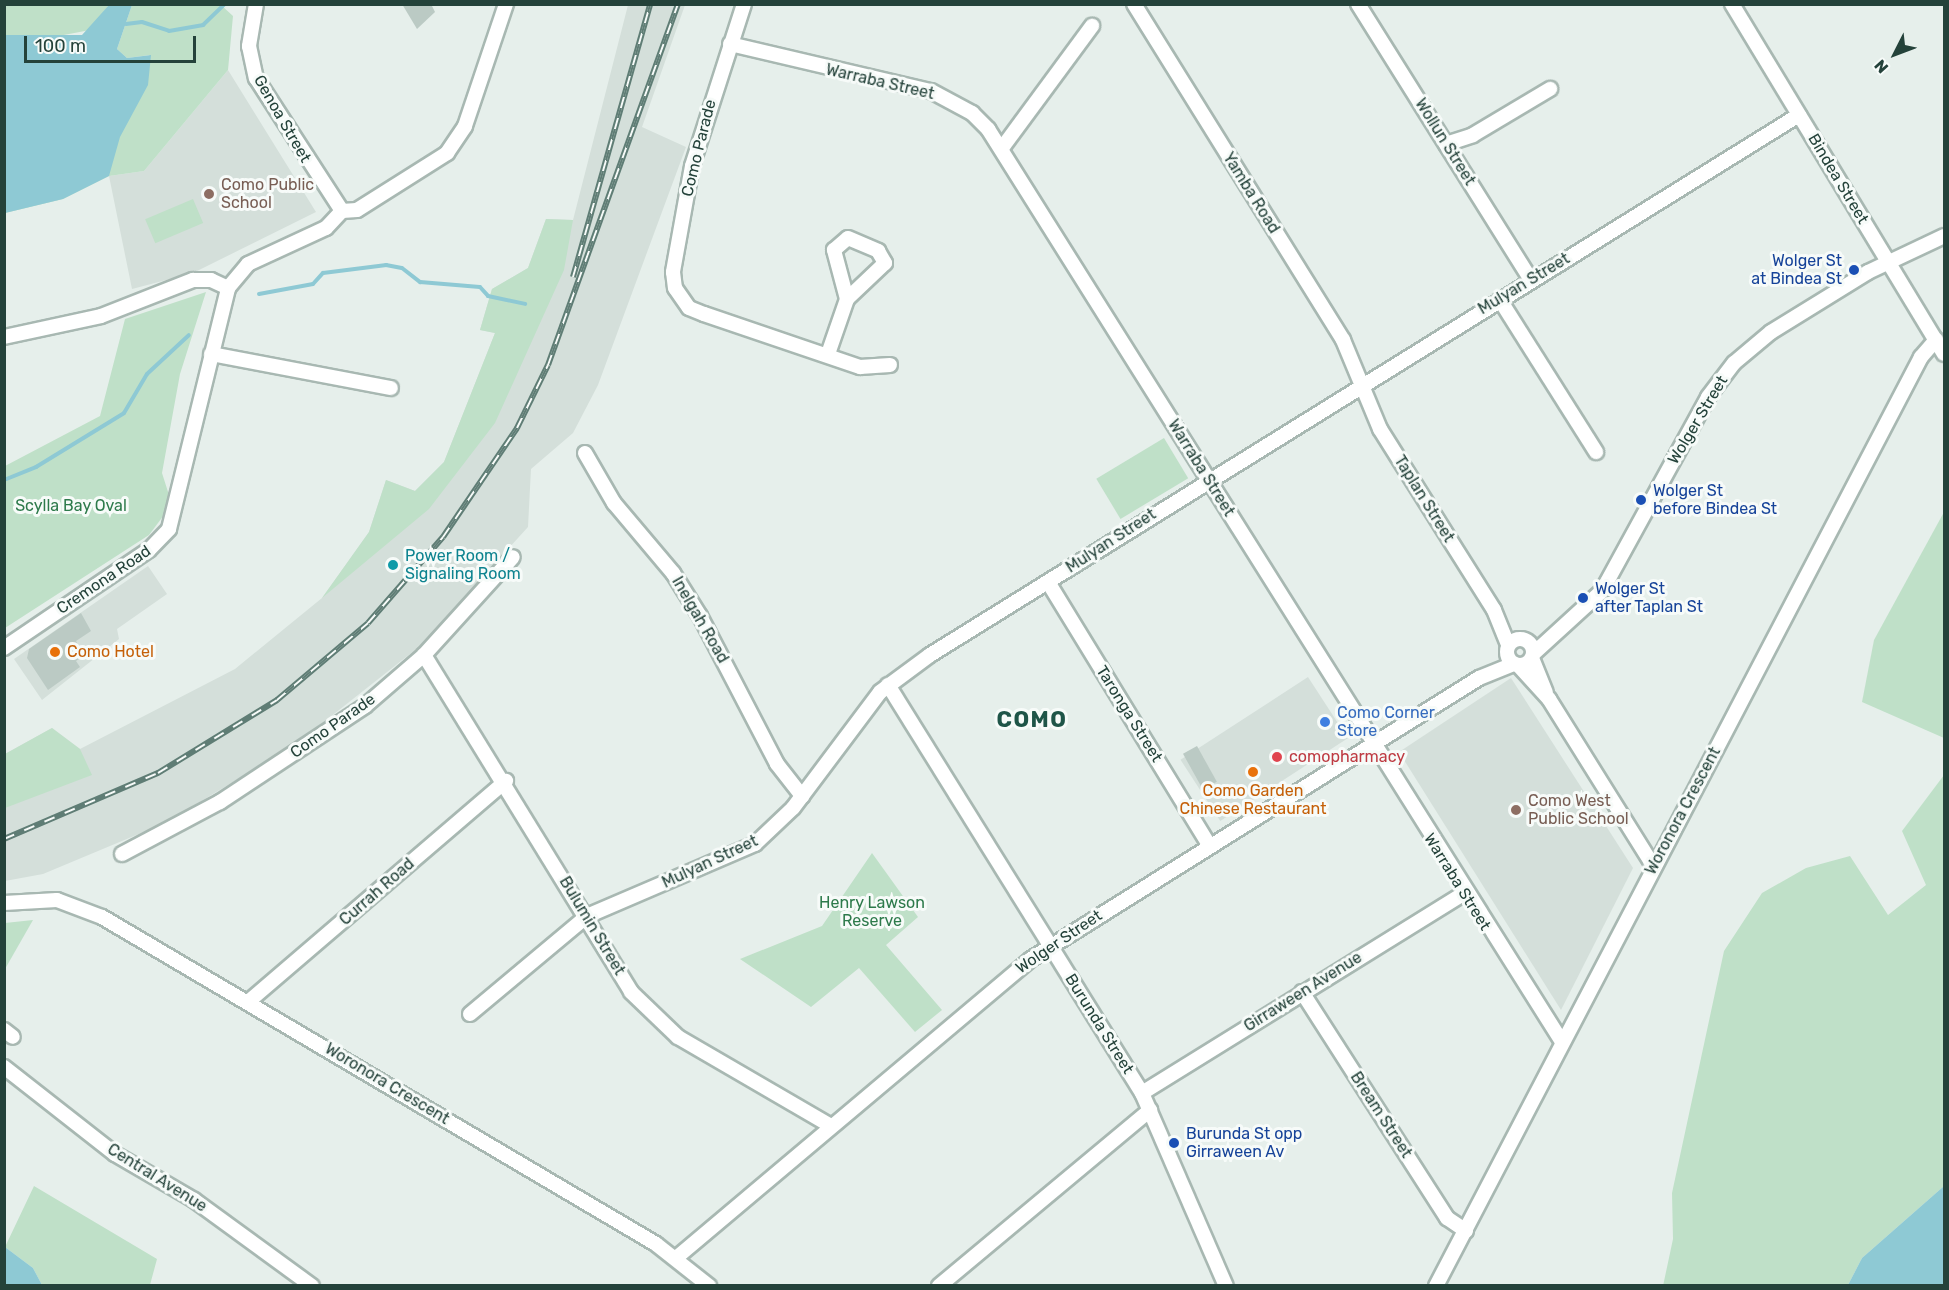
<!DOCTYPE html>
<style>
body{margin:0}
#map{position:relative;width:1949px;height:1290px;overflow:hidden;background:#e6efeb;font-family:Rubik,sans-serif}
div>[style]{position:absolute}
[style*='--x']{left:calc(var(--x)*1px);top:calc(var(--y)*1px);width:calc(var(--w)*1px);rotate:calc(var(--a)*1deg)}
.built>*{inset:0;background:#d4dfda;transform-origin:0 0}
.green>*{inset:0;background:#bfe0c8;transform-origin:0 0}
.water>*{inset:0;background:#8ec9d4}
.stream>*{height:4px;margin:-2px;padding:0 2px;transform-origin:2px;border-radius:2px;background:#8ec9d4}
.building>*{inset:0;background:#bbcac4;transform-origin:0 0}
.roads{filter:drop-shadow(2px 0 #a8b8b2) drop-shadow(-2px 0 #a8b8b2) drop-shadow(0 2px #a8b8b2) drop-shadow(0 -2px #a8b8b2)}
.minor>*{height:14px;margin:-7px;padding:0 7px;transform-origin:7px;border-radius:7px;background:#fff}
.minor>.ring{margin:-7px;padding:0;box-sizing:content-box;background:none;border:14px solid #fff;border-radius:50%}
.rail>*{height:6px;margin-top:-3px;transform-origin:0;background:repeating-linear-gradient(90deg,#f7fbf9 0 11px,#5f7d75 0 22px);box-sizing:border-box;border-block:2px solid #5f7d75}
.dots>*{width:16px;height:16px;translate:-50% -50%;box-sizing:border-box;border:3px solid #f7fbf9;border-radius:50%}
span{translate:-50% -50%;white-space:nowrap;text-align:center;line-height:1.15;-webkit-text-stroke:6px #f7fbf9;paint-order:stroke}
.street-label{font-size:16px;color:#24423a}
.education-label{font-size:16px;color:#785e54}
.left{translate:0 -50%;text-align:left}
.transit-label{font-size:16px;color:#164399}
.right{translate:-100% -50%;text-align:right}
.park-label{font-size:16px;color:#2d7a4b}
.culture-label{font-size:16px;color:#0d838f}
.food-label{font-size:16px;color:#c56008}
.shop-label{font-size:16px;color:#366cbe}
.health-label{font-size:16px;color:#be3a42}
.district-label{font-size:22px;color:#1f5548;font-weight:700;letter-spacing:1.5px}
.frame{position:absolute;inset:0;border:6px solid #24423a;pointer-events:none}
.north{position:absolute;left:1865px;top:24px;width:60px;height:60px;-webkit-text-stroke:4px #f7fbf9;paint-order:stroke;rotate:228deg;font-size:16px;font-weight:700;line-height:24px;text-align:center;color:#24423a}
.north::after{content:'';display:block;margin:auto;width:21px;height:27px;background:#24423a;clip-path:polygon(50% 0,100% 100%,50% 72%,0 100%)}
.scale{position:absolute;left:24px;top:36px;width:172px;height:27px;box-sizing:border-box;border:3px solid #24423a;border-top:0;padding-left:8px;font-size:18px;line-height:21px;white-space:nowrap;color:#24423a;-webkit-text-stroke:4px #f7fbf9;paint-order:stroke}
</style>
<div id="map">
<div class="built">
<div style="clip-path:polygon(628px 5px,685px 5px,642px 127px,686px 147px,598px 385px,573px 433px,531px 469px,528px 527px,420px 646px,296px 744px,165px 823px,43px 874px,5px 881px,5px 754px,52px 728px,80px 749px,235px 669px,322px 598px,369px 532px,386px 480px,415px 491px,444px 462px,495px 333px,480px 330px,492px 289px,528px 268px,546px 219px,573px 220px)"></div>
<div style="clip-path:polygon(228px 70px,316px 212px,193px 273px,132px 289px,109px 176px,144px 171px)"></div>
<div style="clip-path:polygon(148px 566px,167px 594px,117px 629px,119px 639px,42px 700px,14px 659px)"></div>
<div style="left:1308px;top:677px;width:73px;height:152px;rotate:57deg"></div>
<div style="clip-path:polygon(1511px 678px,1633px 868px,1561px 1010px,1399px 752px)"></div>
</div>
<div class="green">
<div style="clip-path:polygon(4px 5px,109px 5px,90px 30px,48px 38px,5px 35px)"></div>
<div style="clip-path:polygon(132px 5px,221px 5px,233px 16px,228px 70px,144px 171px,109px 176px,63px 199px,5px 213px,4px 194px,150px 55px,127px 58px,117px 49px)"></div>
<div style="left:193px;top:199px;width:26px;height:52px;rotate:67deg"></div>
<div style="clip-path:polygon(546px 219px,573px 220px,564px 270px,495px 423px,429px 509px,322px 598px,369px 532px,386px 480px,415px 491px,444px 462px,495px 333px,480px 330px,492px 289px,528px 268px)"></div>
<div style="clip-path:polygon(206px 292px,180px 374px,162px 473px,169px 495px,164px 515px,149px 535px,5px 628px,5px 466px,100px 416px,125px 319px)"></div>
<div style="left:1164px;top:438px;width:47px;height:79px;rotate:59deg"></div>
<div style="clip-path:polygon(1944px 512px,1944px 738px,1862px 702px,1874px 640px)"></div>
<div style="clip-path:polygon(52px 728px,80px 749px,92px 775px,5px 808px,5px 754px)"></div>
<div style="clip-path:polygon(1944px 775px,1944px 1186px,1862px 1258px,1848px 1285px,1663px 1286px,1673px 1239px,1672px 1193px,1724px 951px,1762px 893px,1806px 868px,1850px 856px,1888px 915px,1926px 885px,1902px 831px)"></div>
<div style="clip-path:polygon(872px 853px,918px 917px,886px 945px,942px 1010px,915px 1032px,859px 968px,811px 1007px,740px 959px,822px 926px)"></div>
<div style="clip-path:polygon(33px 920px,5px 969px,5px 923px)"></div>
<div style="clip-path:polygon(34px 1186px,157px 1259px,150px 1285px,42px 1285px,33px 1268px,5px 1247px)"></div>
</div>
<div class="water">
<div style="clip-path:polygon(109px 5px,132px 5px,117px 49px,127px 58px,151px 55px,148px 85px,120px 137px,109px 176px,63px 199px,5px 213px,5px 35px,82px 35px)"></div>
<div style="clip-path:polygon(1944px 1186px,1944px 1285px,1848px 1285px,1862px 1258px)"></div>
<div style="clip-path:polygon(5px 1247px,33px 1268px,42px 1285px,5px 1285px)"></div>
</div>
<div class="stream">
<div style="--x:126;--y:24;--w:16;--a:-7"></div>
<div style="--x:142;--y:22;--w:28;--a:18"></div>
<div style="--x:169;--y:31;--w:35;--a:-10"></div>
<div style="--x:203;--y:25;--w:30;--a:-44"></div>
<div style="--x:259;--y:294;--w:55;--a:-10.5"></div>
<div style="--x:313;--y:284;--w:15;--a:-48"></div>
<div style="--x:323;--y:273;--w:64;--a:-7.2"></div>
<div style="--x:386;--y:265;--w:16;--a:11"></div>
<div style="--x:402;--y:268;--w:23;--a:38"></div>
<div style="--x:420;--y:282;--w:60;--a:4.8"></div>
<div style="--x:480;--y:287;--w:12;--a:48"></div>
<div style="--x:488;--y:296;--w:38;--a:12"></div>
<div style="--x:4;--y:480;--w:35;--a:-22"></div>
<div style="--x:36;--y:467;--w:103;--a:-31.5"></div>
<div style="--x:124;--y:413;--w:45;--a:-59.5"></div>
<div style="--x:147;--y:374;--w:57;--a:-42.9"></div>
</div>
<div class="building">
<div style="clip-path:polygon(402px 4px,431px 4px,435px 12px,417px 29px)"></div>
<div style="clip-path:polygon(81px 613px,91px 631px,76px 641px,83px 656px,76px 661px,80px 667px,48px 690px,27px 658px,29px 649px)"></div>
<div style="left:1197px;top:746px;width:41px;height:16px;rotate:61deg"></div>
</div>
<div class="roads">
<div class="minor">
<div style="--x:256;--y:4;--w:43;--a:99.5"></div>
<div style="--x:249;--y:46;--w:33;--a:78"></div>
<div style="--x:256;--y:78;--w:158;--a:57.1"></div>
<div style="--x:744;--y:4;--w:170;--a:107.8"></div>
<div style="--x:692;--y:166;--w:108;--a:100.2"></div>
<div style="--x:673;--y:272;--w:16;--a:83"></div>
<div style="--x:675;--y:288;--w:24;--a:55"></div>
<div style="--x:689;--y:308;--w:16;--a:22"></div>
<div style="--x:704;--y:314;--w:165;--a:18.8"></div>
<div style="--x:860;--y:367;--w:30;--a:-4"></div>
<div style="--x:1134;--y:4;--w:396;--a:58.1"></div>
<div style="--x:1343;--y:340;--w:96;--a:67.4"></div>
<div style="--x:1380;--y:429;--w:214;--a:57.8"></div>
<div style="--x:1494;--y:610;--w:38;--a:68"></div>
<div style="--x:1358;--y:4;--w:326;--a:57.9"></div>
<div style="--x:1732;--y:4;--w:409;--a:58.8"></div>
<div style="--x:730;--y:44;--w:206;--a:13.2"></div>
<div style="--x:931;--y:91;--w:47;--a:28.2"></div>
<div style="--x:972;--y:113;--w:23;--a:45"></div>
<div style="--x:988;--y:129;--w:1078;--a:57.84"></div>
<div style="--x:1446;--y:144;--w:28;--a:-18"></div>
<div style="--x:1473;--y:135;--w:90;--a:-30.9"></div>
<div style="--x:1002;--y:148;--w:152;--a:-53.6"></div>
<div style="--x:1500;--y:300;--w:180;--a:57.7"></div>
<div style="--x:4;--y:337;--w:99;--a:-12.2"></div>
<div style="--x:101;--y:316;--w:99;--a:-21.4"></div>
<div style="--x:193;--y:280;--w:18;--a:0"></div>
<div style="--x:211;--y:280;--w:19;--a:25"></div>
<div style="--x:211;--y:354;--w:183;--a:10.7"></div>
<div style="--x:828;--y:354;--w:58;--a:-70.9"></div>
<div style="--x:847;--y:299;--w:51;--a:-104.9"></div>
<div style="--x:834;--y:250;--w:18;--a:-41"></div>
<div style="--x:848;--y:238;--w:33;--a:23"></div>
<div style="--x:878;--y:251;--w:14;--a:60"></div>
<div style="--x:885;--y:263;--w:52;--a:136.5"></div>
<div style="--x:585;--y:453;--w:58;--a:59.9"></div>
<div style="--x:614;--y:503;--w:92;--a:49.9"></div>
<div style="--x:673;--y:573;--w:51;--a:57.9"></div>
<div style="--x:700;--y:616;--w:167;--a:62.5"></div>
<div style="--x:777;--y:764;--w:41;--a:52"></div>
<div style="--x:1048;--y:582;--w:310;--a:58.5"></div>
<div class="ring" style="left:1507px;top:639px;width:12px;height:12px"></div>
<div style="--x:4;--y:648;--w:175;--a:-34.1"></div>
<div style="--x:149;--y:550;--w:29;--a:-46"></div>
<div style="--x:169;--y:529;--w:248;--a:-76.2"></div>
<div style="--x:228;--y:288;--w:31;--a:-50"></div>
<div style="--x:248;--y:264;--w:86;--a:-24.8"></div>
<div style="--x:326;--y:228;--w:23;--a:-47"></div>
<div style="--x:342;--y:211;--w:15;--a:-4"></div>
<div style="--x:357;--y:210;--w:107;--a:-32.3"></div>
<div style="--x:447;--y:153;--w:32;--a:-56"></div>
<div style="--x:465;--y:126;--w:129;--a:-71.4"></div>
<div style="--x:1533;--y:654;--w:93;--a:-42.4"></div>
<div style="--x:1602;--y:591;--w:221;--a:-61.3"></div>
<div style="--x:1708;--y:397;--w:43;--a:-52.6"></div>
<div style="--x:1734;--y:363;--w:48;--a:-40"></div>
<div style="--x:1771;--y:332;--w:114;--a:-31.7"></div>
<div style="--x:1868;--y:272;--w:84;--a:-25.3"></div>
<div style="--x:424;--y:655;--w:395;--a:58.4"></div>
<div style="--x:631;--y:992;--w:65;--a:43.8"></div>
<div style="--x:678;--y:1037;--w:177;--a:30.2"></div>
<div style="--x:1532;--y:658;--w:37;--a:68"></div>
<div style="--x:1518;--y:665;--w:46;--a:47.6"></div>
<div style="--x:1549;--y:699;--w:198;--a:58"></div>
<div style="--x:888;--y:685;--w:481;--a:58.1"></div>
<div style="--x:1142;--y:1093;--w:210;--a:66.5"></div>
<div style="--x:122;--y:854;--w:111;--a:-28"></div>
<div style="--x:220;--y:802;--w:174;--a:-33.5"></div>
<div style="--x:365;--y:706;--w:78;--a:-40.8"></div>
<div style="--x:424;--y:655;--w:132;--a:-47.8"></div>
<div style="--x:4;--y:903;--w:53;--a:-3.2"></div>
<div style="--x:57;--y:900;--w:48;--a:20.7"></div>
<div style="--x:102;--y:917;--w:643;--a:30.55"></div>
<div style="--x:656;--y:1244;--w:68;--a:38.4"></div>
<div style="--x:1302;--y:992;--w:269;--a:57.3"></div>
<div style="--x:1447;--y:1218;--w:23;--a:34"></div>
<div style="--x:248;--y:1002;--w:340;--a:-40.6"></div>
<div style="--x:470;--y:1014;--w:153;--a:-39.9"></div>
<div style="--x:587;--y:916;--w:183;--a:-23.2"></div>
<div style="--x:755;--y:844;--w:52;--a:-43.5"></div>
<div style="--x:793;--y:808;--w:145;--a:-53.1"></div>
<div style="--x:880;--y:692;--w:62;--a:-36.5"></div>
<div style="--x:930;--y:655;--w:1023;--a:-31.86"></div>
<div style="--x:4;--y:1030;--w:11;--a:38"></div>
<div style="--x:4;--y:1067;--w:141;--a:38.1"></div>
<div style="--x:115;--y:1154;--w:91;--a:30.2"></div>
<div style="--x:194;--y:1200;--w:146;--a:36.1"></div>
<div style="--x:1142;--y:1093;--w:379;--a:-31.8"></div>
<div style="--x:676;--y:1258;--w:464;--a:-40.1"></div>
<div style="--x:1031;--y:959;--w:529;--a:-32.1"></div>
<div style="--x:1479;--y:678;--w:38;--a:-22"></div>
<div style="--x:939;--y:1286;--w:275;--a:-39.8"></div>
<div style="--x:1436;--y:1286;--w:1048;--a:-62.43"></div>
<div style="--x:1921;--y:357;--w:23;--a:-49"></div>
</div>
</div>
<div class="rail">
<div style="--x:573;--y:277;--w:284;--a:-74.2"></div>
<div style="--x:4;--y:839;--w:168;--a:-23.2"></div>
<div style="--x:158;--y:773;--w:140;--a:-31.5"></div>
<div style="--x:277;--y:700;--w:119;--a:-40.2"></div>
<div style="--x:368;--y:623;--w:114;--a:-48.9"></div>
<div style="--x:443;--y:537;--w:132;--a:-55.8"></div>
<div style="--x:517;--y:428;--w:70;--a:-63.8"></div>
<div style="--x:548;--y:365;--w:384;--a:-70.2"></div>
</div>
<div class="dots">
<div style="left:209px;top:194px;background:#8d6e63"></div>
<div style="left:1854px;top:270px;background:#1a4fb4"></div>
<div style="left:1641px;top:500px;background:#1a4fb4"></div>
<div style="left:393px;top:565px;background:#0f9aa8"></div>
<div style="left:1583px;top:598px;background:#1a4fb4"></div>
<div style="left:55px;top:652px;background:#e8710a"></div>
<div style="left:1325px;top:722px;background:#3f7fe0"></div>
<div style="left:1277px;top:757px;background:#e0444e"></div>
<div style="left:1253px;top:772px;background:#e8710a"></div>
<div style="left:1516px;top:810px;background:#8d6e63"></div>
<div style="left:1174px;top:1143px;background:#1a4fb4"></div>
</div>
<div class="street-label">
<span style="left:880px;top:82px;rotate:13deg">Warraba Street</span>
<span style="left:282px;top:119px;rotate:60deg">Genoa Street</span>
<span style="left:1445px;top:142px;rotate:58deg">Wollun Street</span>
<span style="left:699px;top:148px;rotate:-76deg">Como Parade</span>
<span style="left:1838px;top:179px;rotate:59deg">Bindea Street</span>
<span style="left:1251px;top:193px;rotate:58deg">Yamba Road</span>
<span style="left:1524px;top:284px;rotate:-31deg">Mulyan Street</span>
<span style="left:1698px;top:420px;rotate:-59deg">Wolger Street</span>
<span style="left:1201px;top:468px;rotate:58deg">Warraba Street</span>
<span style="left:1424px;top:499px;rotate:58deg">Taplan Street</span>
<span style="left:1111px;top:541px;rotate:-33deg">Mulyan Street</span>
<span style="left:104px;top:580px;rotate:-34deg">Cremona Road</span>
<span style="left:700px;top:620px;rotate:60deg">Inelgah Road</span>
<span style="left:1129px;top:714px;rotate:58deg">Taronga Street</span>
<span style="left:333px;top:726px;rotate:-35deg">Como Parade</span>
<span style="left:1683px;top:811px;rotate:-62deg">Woronora Crescent</span>
<span style="left:710px;top:862px;rotate:-25deg">Mulyan Street</span>
<span style="left:1457px;top:882px;rotate:58deg">Warraba Street</span>
<span style="left:377px;top:892px;rotate:-41deg">Currah Road</span>
<span style="left:592px;top:926px;rotate:59deg">Bulumin Street</span>
<span style="left:1059px;top:942px;rotate:-34deg">Wolger Street</span>
<span style="left:1303px;top:992px;rotate:-32deg">Girraween Avenue</span>
<span style="left:1099px;top:1024px;rotate:58deg">Burunda Street</span>
<span style="left:387px;top:1084px;rotate:31deg">Woronora Crescent</span>
<span style="left:1381px;top:1115px;rotate:57deg">Bream Street</span>
<span style="left:157px;top:1178px;rotate:32deg">Central Avenue</span>
</div>
<div class="education-label">
<span class="left" style="left:221px;top:194px">Como Public<br>School</span>
<span class="left" style="left:1528px;top:810px">Como West<br>Public School</span>
</div>
<div class="transit-label">
<span class="right" style="left:1842px;top:270px">Wolger St<br>at Bindea St</span>
<span class="left" style="left:1653px;top:500px">Wolger St<br>before Bindea St</span>
<span class="left" style="left:1595px;top:598px">Wolger St<br>after Taplan St</span>
<span class="left" style="left:1186px;top:1143px">Burunda St opp<br>Girraween Av</span>
</div>
<div class="park-label">
<span style="left:71px;top:506px">Scylla Bay Oval</span>
<span style="left:872px;top:912px">Henry Lawson<br>Reserve</span>
</div>
<div class="culture-label">
<span class="left" style="left:405px;top:565px">Power Room /<br>Signaling Room</span>
</div>
<div class="food-label">
<span class="left" style="left:67px;top:652px">Como Hotel</span>
<span style="left:1253px;top:800px">Como Garden<br>Chinese Restaurant</span>
</div>
<div class="shop-label">
<span class="left" style="left:1337px;top:722px">Como Corner<br>Store</span>
</div>
<div class="health-label">
<span class="left" style="left:1289px;top:757px">comopharmacy</span>
</div>
<div class="district-label">
<span style="left:1032px;top:720px">COMO</span>
</div>
<div class="frame"></div>
<div class="north">N</div>
<div class="scale">100 m</div>
</div>
